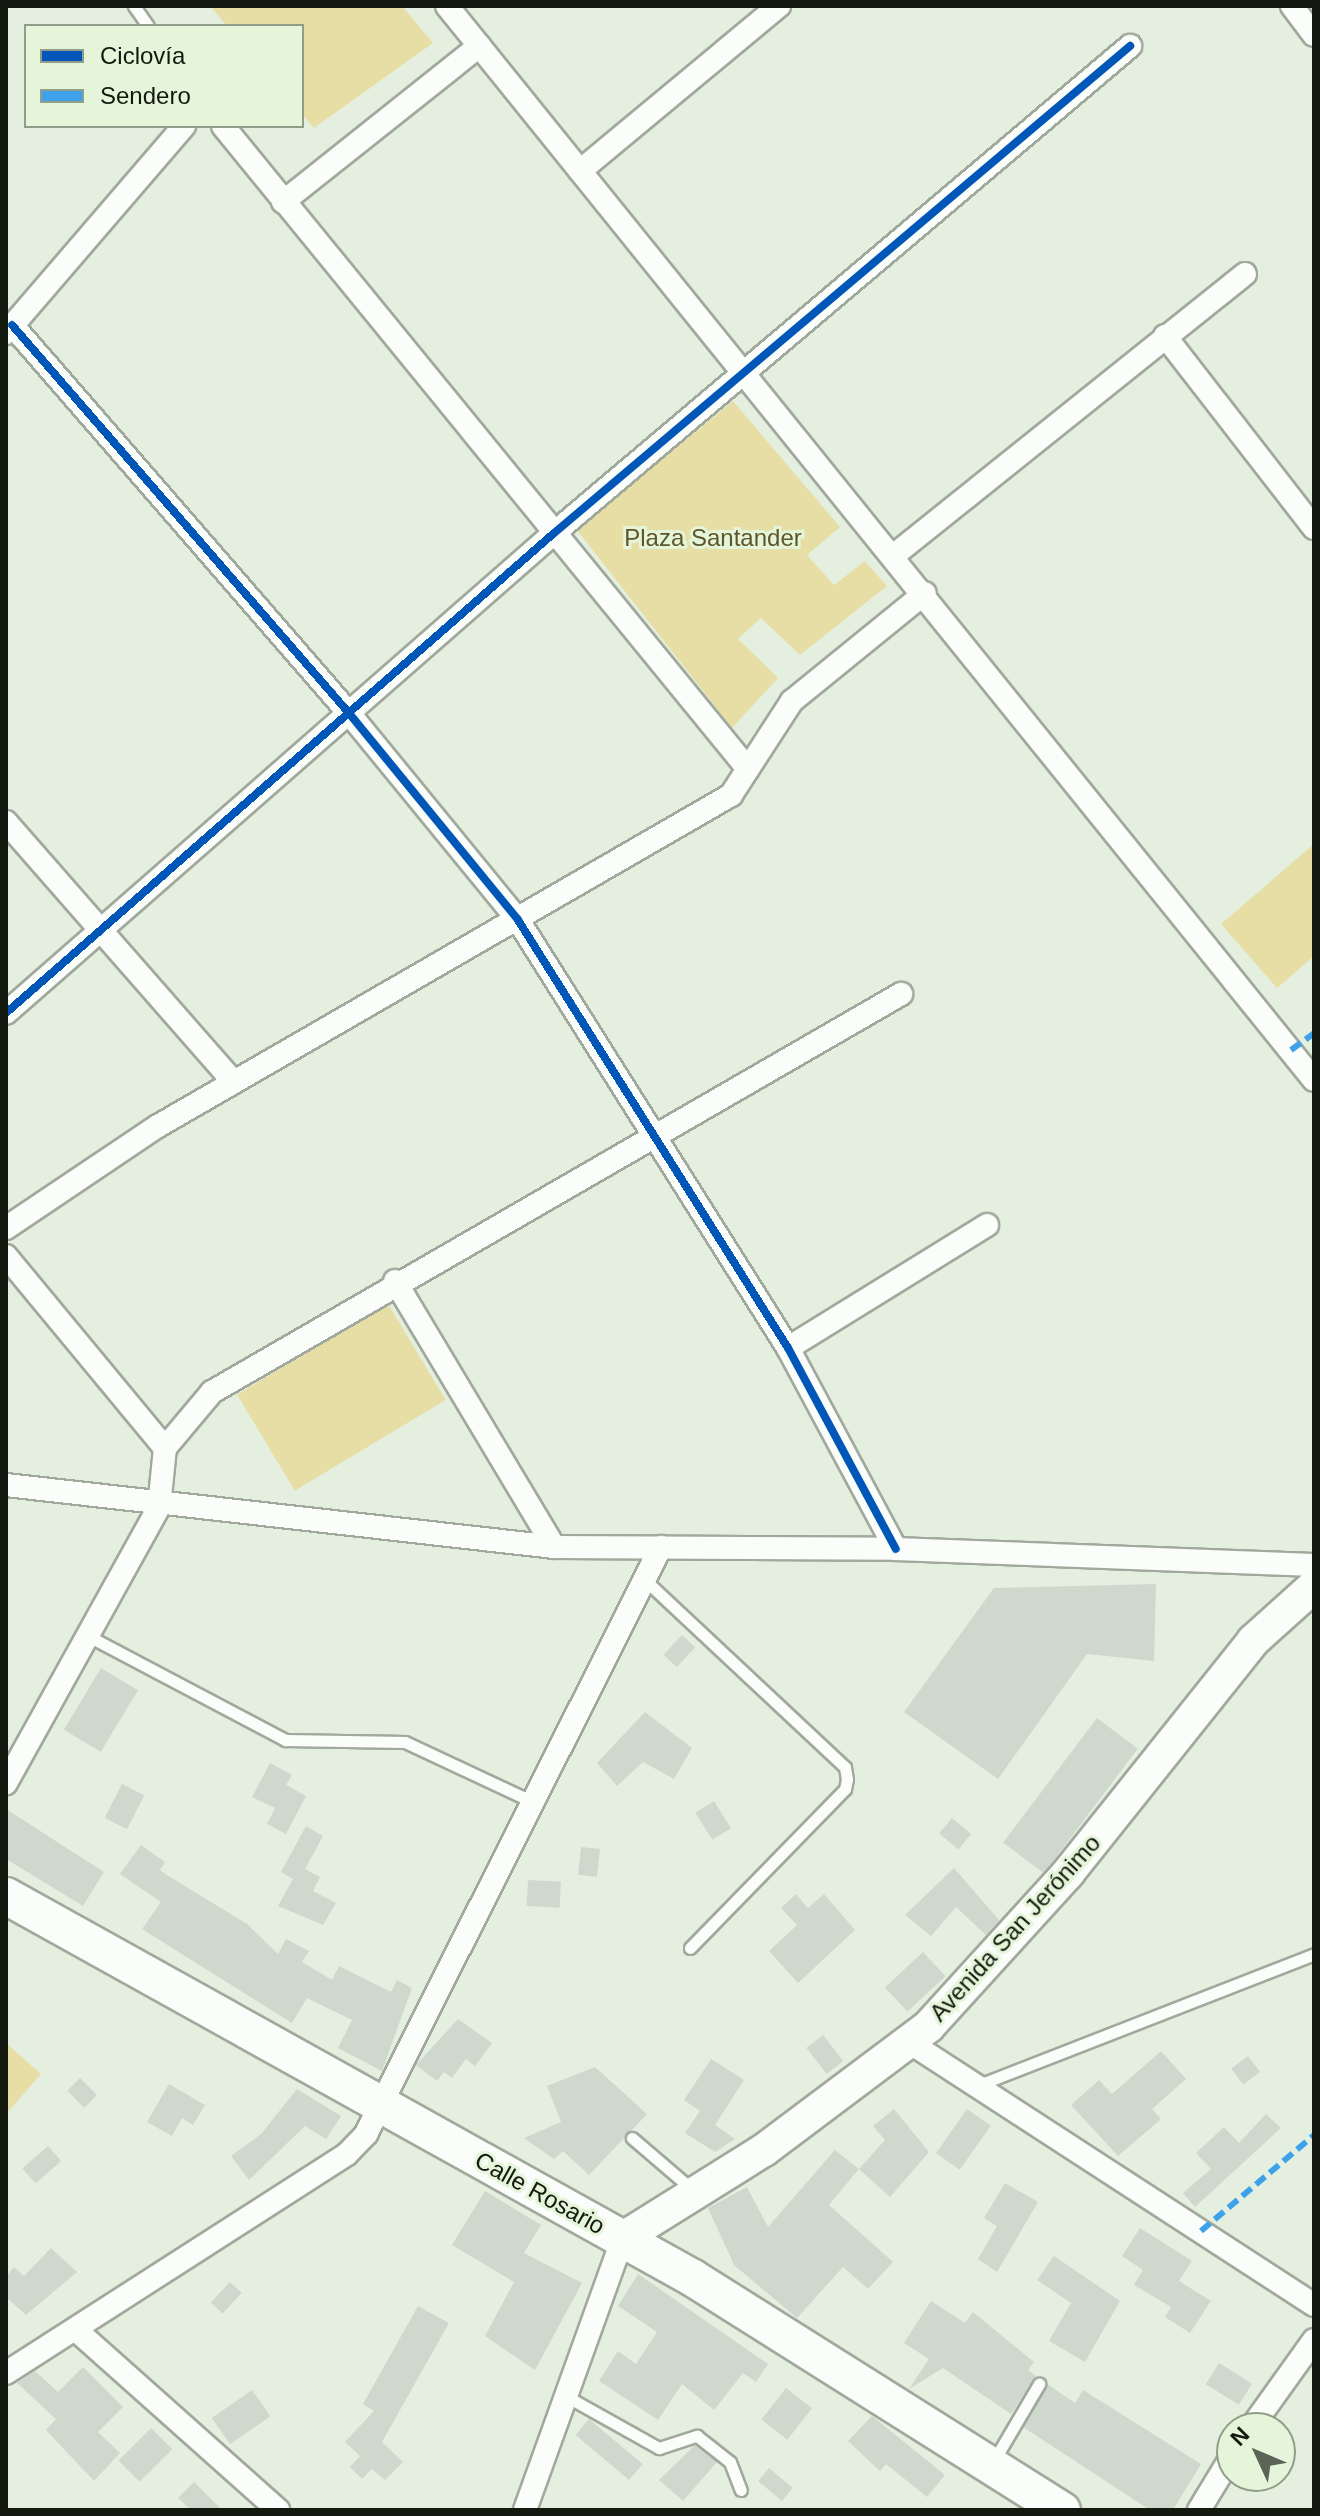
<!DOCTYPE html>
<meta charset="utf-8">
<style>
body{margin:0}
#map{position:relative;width:1320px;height:2516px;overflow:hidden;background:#e5efdf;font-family:Helvetica,sans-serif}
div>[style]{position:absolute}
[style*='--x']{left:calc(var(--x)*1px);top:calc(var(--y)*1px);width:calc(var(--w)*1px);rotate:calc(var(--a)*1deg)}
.green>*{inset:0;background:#e7dea6;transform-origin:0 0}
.building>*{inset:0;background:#ced8cd;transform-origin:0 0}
.roads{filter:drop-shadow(2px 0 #a1a89c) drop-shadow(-2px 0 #a1a89c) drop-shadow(0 2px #a1a89c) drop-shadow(0 -2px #a1a89c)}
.lane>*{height:11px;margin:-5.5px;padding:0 5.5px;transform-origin:5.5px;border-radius:5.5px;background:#fbfdfa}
.street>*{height:22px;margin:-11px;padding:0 11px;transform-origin:11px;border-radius:11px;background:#fbfdfa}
.secondary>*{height:32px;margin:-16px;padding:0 16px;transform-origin:16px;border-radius:16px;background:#fbfdfa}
.primary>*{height:36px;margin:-18px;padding:0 18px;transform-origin:18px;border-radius:18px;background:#fbfdfa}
.quiet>*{height:6px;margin-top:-3px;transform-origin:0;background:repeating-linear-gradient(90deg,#3da2ea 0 12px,transparent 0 18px)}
.cycleway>*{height:8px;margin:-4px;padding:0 4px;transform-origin:4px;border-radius:4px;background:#0057b8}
span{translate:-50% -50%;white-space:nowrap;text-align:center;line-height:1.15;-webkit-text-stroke:6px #e4f5d9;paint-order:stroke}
.park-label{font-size:24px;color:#60552a}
.street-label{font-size:24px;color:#13190f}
.frame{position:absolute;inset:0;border:8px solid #13190f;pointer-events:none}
.legend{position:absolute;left:24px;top:24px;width:280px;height:104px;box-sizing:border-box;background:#e4f5d9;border:2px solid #909d88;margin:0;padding:10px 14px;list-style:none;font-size:24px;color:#13190f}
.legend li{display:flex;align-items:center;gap:16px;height:40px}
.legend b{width:40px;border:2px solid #909d88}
.north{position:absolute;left:1216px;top:2412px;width:80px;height:80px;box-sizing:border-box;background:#e4f5d9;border:2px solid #909d88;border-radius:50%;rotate:314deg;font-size:22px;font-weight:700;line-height:32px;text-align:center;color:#13190f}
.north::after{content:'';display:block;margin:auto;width:28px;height:36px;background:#5c6458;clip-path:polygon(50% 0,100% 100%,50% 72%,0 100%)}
</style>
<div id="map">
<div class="green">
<div style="clip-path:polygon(210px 6px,402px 6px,433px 43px,314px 128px,302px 114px,302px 26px,227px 26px)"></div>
<div style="clip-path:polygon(733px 401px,840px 527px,807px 555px,834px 585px,865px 561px,887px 586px,800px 655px,761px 618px,738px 639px,778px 678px,732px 728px,577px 530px)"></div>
<div style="clip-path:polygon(1314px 844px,1314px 956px,1277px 988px,1221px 924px)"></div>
<div style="left:388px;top:1304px;width:112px;height:176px;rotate:59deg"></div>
<div style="clip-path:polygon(6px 2043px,41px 2074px,6px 2114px)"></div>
</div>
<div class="building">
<div style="clip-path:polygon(1156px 1584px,1154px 1661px,1087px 1654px,998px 1779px,904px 1712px,994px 1588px)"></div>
<div style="left:682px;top:1635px;width:18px;height:27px;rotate:43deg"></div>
<div style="left:101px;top:1668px;width:43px;height:72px;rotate:31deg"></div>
<div style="clip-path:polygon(645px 1712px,692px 1748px,674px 1779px,643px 1762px,617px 1786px,597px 1763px)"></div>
<div style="left:1097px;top:1718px;width:51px;height:156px;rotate:37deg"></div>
<div style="clip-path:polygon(270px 1763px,292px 1775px,286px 1785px,306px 1796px,286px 1834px,267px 1824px,275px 1808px,252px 1797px)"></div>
<div style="left:122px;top:1784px;width:25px;height:38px;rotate:27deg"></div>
<div style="left:714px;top:1801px;width:32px;height:22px;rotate:58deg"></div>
<div style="clip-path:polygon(6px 1809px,104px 1872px,83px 1906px,6px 1859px)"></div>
<div style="left:952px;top:1818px;width:25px;height:20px;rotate:40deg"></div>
<div style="clip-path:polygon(306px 1826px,323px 1836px,305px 1869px,320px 1877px,313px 1891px,336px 1903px,323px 1925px,278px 1906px,293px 1879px,281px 1872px)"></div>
<div style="clip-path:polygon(141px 1845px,165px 1862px,160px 1870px,167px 1875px,247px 1924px,278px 1954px,286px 1939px,309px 1951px,302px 1962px,332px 1980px,339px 1966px,391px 1992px,397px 1980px,412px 1988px,382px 2071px,338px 2048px,352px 2020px,307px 1998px,292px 2023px,142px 1929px,161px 1902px,120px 1874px)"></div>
<div style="left:581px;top:1847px;width:19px;height:28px;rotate:6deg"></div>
<div style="clip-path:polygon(954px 1868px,999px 1920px,986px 1935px,956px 1907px,931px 1936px,905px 1915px)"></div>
<div style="left:528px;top:1880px;width:33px;height:26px;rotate:3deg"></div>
<div style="clip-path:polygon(796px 1894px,808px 1908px,824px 1894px,855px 1930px,798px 1983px,769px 1951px,797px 1925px,781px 1908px)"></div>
<div style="left:923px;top:1952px;width:33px;height:52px;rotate:47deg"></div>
<div style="clip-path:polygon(458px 2019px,492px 2043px,475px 2066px,466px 2059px,452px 2078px,444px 2072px,437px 2081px,416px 2065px)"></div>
<div style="left:823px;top:2035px;width:33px;height:21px;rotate:52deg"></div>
<div style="clip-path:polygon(1161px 2051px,1186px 2079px,1152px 2109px,1161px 2119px,1118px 2156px,1071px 2105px,1099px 2080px,1112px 2094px)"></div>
<div style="left:1248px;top:2056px;width:20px;height:21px;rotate:53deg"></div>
<div style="clip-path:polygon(711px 2059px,744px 2080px,715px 2125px,735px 2139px,715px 2152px,685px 2133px,700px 2111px,684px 2100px)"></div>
<div style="clip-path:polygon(595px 2067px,647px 2114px,589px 2175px,563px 2151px,554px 2159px,524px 2138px,561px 2122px,547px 2086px)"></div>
<div style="left:80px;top:2078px;width:24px;height:18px;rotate:45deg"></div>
<div style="clip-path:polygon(169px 2084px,205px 2105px,193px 2125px,182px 2118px,172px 2136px,147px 2122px)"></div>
<div style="clip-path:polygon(297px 2089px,341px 2116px,326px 2139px,305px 2126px,249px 2180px,231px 2156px,261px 2134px)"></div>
<div style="clip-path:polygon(894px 2109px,929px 2152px,890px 2197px,859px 2169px,885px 2140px,873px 2126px)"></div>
<div style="left:967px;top:2109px;width:29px;height:54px;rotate:35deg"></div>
<div style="clip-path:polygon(1266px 2114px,1281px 2128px,1195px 2207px,1183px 2193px,1211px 2169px,1196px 2153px,1224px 2127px,1239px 2143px)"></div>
<div style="left:48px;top:2146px;width:20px;height:34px;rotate:49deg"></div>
<div style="clip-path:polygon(835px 2150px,859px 2169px,829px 2205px,893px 2262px,868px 2289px,843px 2267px,797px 2318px,734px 2265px,708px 2208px,747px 2187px,768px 2227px)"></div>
<div style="clip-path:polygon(1005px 2183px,1038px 2202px,997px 2272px,978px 2259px,997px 2226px,984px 2218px)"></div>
<div style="clip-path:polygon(485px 2191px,541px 2225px,524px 2253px,582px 2283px,535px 2370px,485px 2336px,514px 2282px,452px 2245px)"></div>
<div style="clip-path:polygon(1140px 2228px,1192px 2261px,1179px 2281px,1211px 2301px,1190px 2333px,1165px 2317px,1171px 2307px,1134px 2285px,1143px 2270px,1122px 2256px)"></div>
<div style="clip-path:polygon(51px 2248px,77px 2272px,26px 2315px,6px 2297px,6px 2277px,14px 2267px,24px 2276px)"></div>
<div style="clip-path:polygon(1054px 2256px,1120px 2301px,1085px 2362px,1049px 2341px,1071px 2303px,1037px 2280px)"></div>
<div style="clip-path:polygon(638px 2274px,768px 2364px,756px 2382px,743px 2373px,714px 2410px,682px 2384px,658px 2420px,599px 2381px,618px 2351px,636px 2364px,657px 2332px,618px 2306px)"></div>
<div style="left:230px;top:2282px;width:16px;height:28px;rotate:43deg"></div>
<div style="clip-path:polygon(931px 2301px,965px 2323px,973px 2312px,1034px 2362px,1028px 2370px,1036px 2376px,1011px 2414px,943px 2368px,909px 2389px,929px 2359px,904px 2343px)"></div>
<div style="clip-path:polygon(418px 2306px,449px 2323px,382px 2442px,403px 2462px,385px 2480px,372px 2469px,362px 2479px,350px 2467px,360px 2456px,345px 2442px,374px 2411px,363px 2404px)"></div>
<div style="left:1219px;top:2363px;width:39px;height:25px;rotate:32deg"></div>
<div style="clip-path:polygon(83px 2367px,123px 2407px,98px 2432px,120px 2453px,94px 2481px,46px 2430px,56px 2419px,17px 2383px,35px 2371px,58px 2392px)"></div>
<div style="clip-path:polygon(1047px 2384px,1075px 2403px,1083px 2390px,1201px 2464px,1173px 2510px,1150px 2510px,1023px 2427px)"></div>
<div style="left:786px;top:2388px;width:33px;height:40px;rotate:38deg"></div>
<div style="left:252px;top:2390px;width:32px;height:49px;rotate:55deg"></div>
<div style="clip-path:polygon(872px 2416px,945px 2475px,927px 2497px,886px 2464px,880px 2471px,848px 2441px)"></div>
<div style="left:589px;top:2419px;width:70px;height:21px;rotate:40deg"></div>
<div style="left:151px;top:2428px;width:30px;height:46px;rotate:45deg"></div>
<div style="clip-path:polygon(695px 2445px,717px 2462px,683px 2501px,659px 2480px)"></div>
<div style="left:769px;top:2468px;width:31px;height:17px;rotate:40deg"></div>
<div style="clip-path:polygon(194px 2482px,222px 2510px,191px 2510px,178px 2498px)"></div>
</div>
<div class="roads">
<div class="lane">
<div style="--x:134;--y:6;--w:24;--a:55"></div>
<div style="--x:645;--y:1580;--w:274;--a:43.1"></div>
<div style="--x:845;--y:1767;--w:12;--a:81"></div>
<div style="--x:847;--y:1779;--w:10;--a:101"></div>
<div style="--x:845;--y:1789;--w:222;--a:134.3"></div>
<div style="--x:90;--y:1637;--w:221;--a:27.8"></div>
<div style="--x:285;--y:1740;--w:120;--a:1"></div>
<div style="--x:405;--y:1742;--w:141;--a:25.1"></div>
<div style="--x:976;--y:2086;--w:363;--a:-21.3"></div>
<div style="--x:632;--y:2138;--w:82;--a:40.5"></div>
<div style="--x:564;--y:2395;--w:109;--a:29.2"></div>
<div style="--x:659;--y:2448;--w:40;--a:-18"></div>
<div style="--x:697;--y:2436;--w:42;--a:38.2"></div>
<div style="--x:730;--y:2462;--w:30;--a:69"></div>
<div style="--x:993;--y:2462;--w:91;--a:-59.5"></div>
</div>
<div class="street">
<div style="--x:447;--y:6;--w:1380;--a:51.09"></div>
<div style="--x:1292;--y:6;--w:36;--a:53"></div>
<div style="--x:223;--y:126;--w:830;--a:50.77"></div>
<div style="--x:580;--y:171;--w:259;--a:-39.7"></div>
<div style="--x:283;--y:202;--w:251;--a:-38.5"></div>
<div style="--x:12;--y:325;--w:513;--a:49.03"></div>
<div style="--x:348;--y:712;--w:269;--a:50.7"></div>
<div style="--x:518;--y:920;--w:506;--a:57.75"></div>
<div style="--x:788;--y:1348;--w:228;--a:61.8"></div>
<div style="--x:6;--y:333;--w:273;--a:-49.3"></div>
<div style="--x:1165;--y:336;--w:243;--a:52.2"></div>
<div style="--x:893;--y:556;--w:451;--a:-38.7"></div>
<div style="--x:6;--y:822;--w:346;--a:48.8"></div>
<div style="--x:6;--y:1013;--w:727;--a:-41.21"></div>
<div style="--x:553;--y:534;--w:756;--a:-40.22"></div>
<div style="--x:6;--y:1228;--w:183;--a:-33.9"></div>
<div style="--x:158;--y:1126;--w:662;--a:-30.01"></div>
<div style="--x:731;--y:795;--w:112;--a:-57"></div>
<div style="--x:792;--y:701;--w:171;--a:-39.1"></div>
<div style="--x:6;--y:1256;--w:249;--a:50.4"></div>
<div style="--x:165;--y:1448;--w:59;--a:95.8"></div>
<div style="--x:159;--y:1507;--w:316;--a:119"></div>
<div style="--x:395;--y:1281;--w:310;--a:59.1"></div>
<div style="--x:788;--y:1348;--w:234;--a:-31.7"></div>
<div style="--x:165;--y:1448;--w:73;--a:-50"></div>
<div style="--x:212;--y:1392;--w:796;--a:-30.01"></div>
<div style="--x:6;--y:1485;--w:551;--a:6.45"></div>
<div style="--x:554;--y:1547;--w:342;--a:0.3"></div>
<div style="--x:896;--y:1549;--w:418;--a:2.2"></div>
<div style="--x:909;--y:2042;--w:483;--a:33"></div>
<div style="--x:76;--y:2330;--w:271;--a:41.7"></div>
<div style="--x:6;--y:2373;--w:405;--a:-32.7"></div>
<div style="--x:347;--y:2154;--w:28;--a:-46"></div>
<div style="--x:366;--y:2134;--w:657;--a:-63.32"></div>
<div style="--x:1251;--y:2428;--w:108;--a:-54.4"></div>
<div style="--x:525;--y:2510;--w:289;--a:-70.2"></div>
<div style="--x:1199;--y:2510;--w:63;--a:-58.6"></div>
</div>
<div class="secondary">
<div style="--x:623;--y:2238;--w:166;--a:-32"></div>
<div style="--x:764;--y:2150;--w:206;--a:-36.9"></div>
<div style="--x:929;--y:2026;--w:207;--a:-47.7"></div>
<div style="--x:1068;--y:1873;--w:297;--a:-51.4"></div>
<div style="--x:1253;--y:1641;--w:82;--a:-42"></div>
</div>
<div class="primary">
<div style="--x:6;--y:1896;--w:786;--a:29.08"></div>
<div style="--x:693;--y:2278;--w:436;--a:32.2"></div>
</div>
</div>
<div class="quiet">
<div style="--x:1291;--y:1050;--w:29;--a:-36"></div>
<div style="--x:1201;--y:2231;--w:148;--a:-40.3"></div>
</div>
<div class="cycleway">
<div style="--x:12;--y:325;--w:513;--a:49.03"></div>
<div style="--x:348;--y:712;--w:269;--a:50.7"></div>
<div style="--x:518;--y:920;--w:506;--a:57.75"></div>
<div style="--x:788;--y:1348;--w:228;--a:61.8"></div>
<div style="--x:6;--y:1013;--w:727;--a:-41.21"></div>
<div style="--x:553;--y:534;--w:756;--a:-40.22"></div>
</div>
<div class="park-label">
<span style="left:713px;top:538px">Plaza Santander</span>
</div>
<div class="street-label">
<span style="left:1015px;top:1928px;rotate:-48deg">Avenida San Jerónimo</span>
<span style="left:540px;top:2193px;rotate:29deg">Calle Rosario</span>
</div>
<div class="frame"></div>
<ul class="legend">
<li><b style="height:10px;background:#0057b8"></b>Ciclovía</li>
<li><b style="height:10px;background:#3da2ea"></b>Sendero</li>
</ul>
<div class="north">N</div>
</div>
